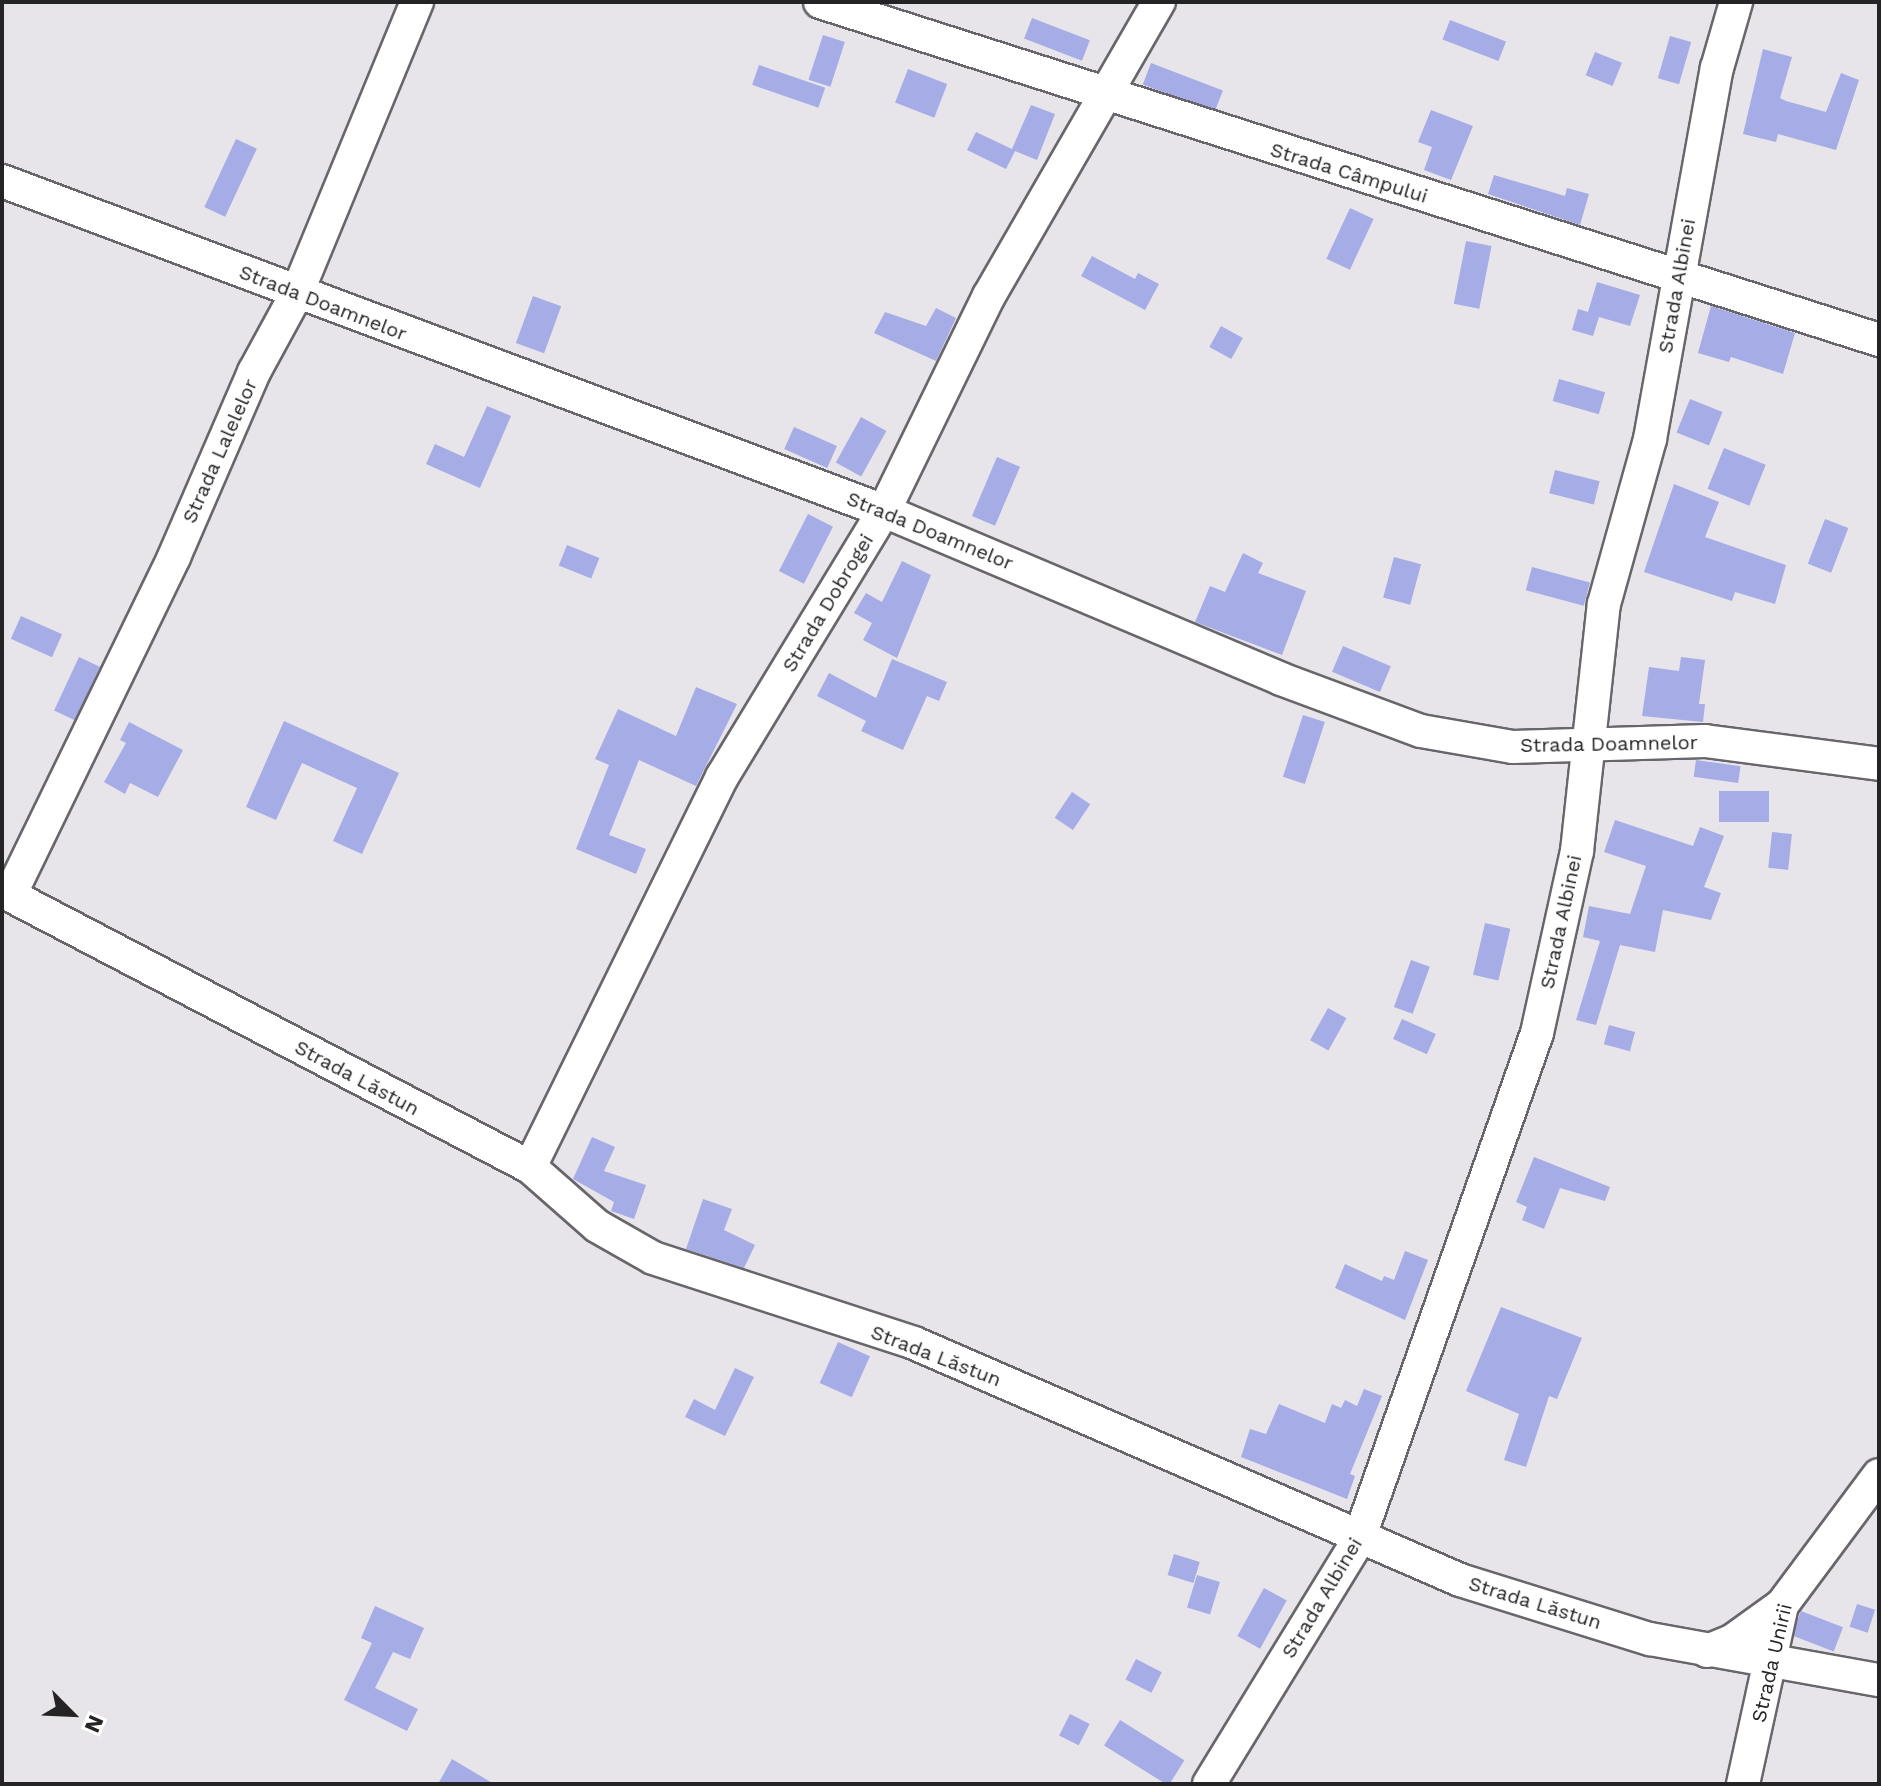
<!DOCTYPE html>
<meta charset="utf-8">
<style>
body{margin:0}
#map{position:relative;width:1881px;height:1786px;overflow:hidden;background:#e8e5ea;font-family:"Work Sans",sans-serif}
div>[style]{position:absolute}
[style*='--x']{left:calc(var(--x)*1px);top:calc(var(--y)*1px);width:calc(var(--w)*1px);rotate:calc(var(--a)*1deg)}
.building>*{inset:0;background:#a6ace5;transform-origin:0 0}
.roads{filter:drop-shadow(2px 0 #68666a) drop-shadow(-2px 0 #68666a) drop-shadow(0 2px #68666a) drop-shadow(0 -2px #68666a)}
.minor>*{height:32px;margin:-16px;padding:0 16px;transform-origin:16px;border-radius:16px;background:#fff}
span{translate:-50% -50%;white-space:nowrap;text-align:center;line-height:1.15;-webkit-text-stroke:7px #fff;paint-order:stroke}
.street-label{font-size:20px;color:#242325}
.frame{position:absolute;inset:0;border:4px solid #242325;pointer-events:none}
.north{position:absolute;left:32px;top:1674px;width:80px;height:80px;-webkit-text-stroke:6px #fff;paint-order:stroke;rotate:114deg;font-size:22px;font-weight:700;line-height:32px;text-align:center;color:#242325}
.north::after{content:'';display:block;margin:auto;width:28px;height:36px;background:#242325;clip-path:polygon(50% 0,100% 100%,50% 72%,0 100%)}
</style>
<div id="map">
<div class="building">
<div style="left:1032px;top:18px;width:62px;height:22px;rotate:21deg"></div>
<div style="left:1450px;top:20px;width:60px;height:21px;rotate:21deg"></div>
<div style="left:823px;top:35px;width:23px;height:47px;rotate:18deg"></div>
<div style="left:1670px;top:36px;width:22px;height:44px;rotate:16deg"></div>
<div style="clip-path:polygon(1763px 49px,1792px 57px,1780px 98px,1786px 101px,1826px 112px,1841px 73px,1859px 80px,1836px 150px,1778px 134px,1776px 142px,1743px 134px)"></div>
<div style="left:1595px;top:52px;width:29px;height:25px;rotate:22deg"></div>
<div style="left:1151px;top:63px;width:77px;height:23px;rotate:21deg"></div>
<div style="left:759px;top:65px;width:70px;height:21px;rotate:19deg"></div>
<div style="left:908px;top:69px;width:42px;height:36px;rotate:21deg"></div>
<div style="clip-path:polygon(1031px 105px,1055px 114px,1037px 160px,1015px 151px,1006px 169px,967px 150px,976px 132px,1012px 149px)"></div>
<div style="clip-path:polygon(1431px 110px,1473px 126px,1451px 180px,1424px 170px,1432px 147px,1418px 142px)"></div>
<div style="left:236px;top:139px;width:23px;height:75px;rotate:25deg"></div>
<div style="clip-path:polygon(1494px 175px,1565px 196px,1567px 188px,1589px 194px,1580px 225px,1488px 194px)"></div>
<div style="left:1350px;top:208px;width:26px;height:56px;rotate:25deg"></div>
<div style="left:1466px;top:241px;width:26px;height:64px;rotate:11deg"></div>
<div style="clip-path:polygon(1092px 256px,1135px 279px,1138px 273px,1159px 284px,1145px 310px,1081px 276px)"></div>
<div style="clip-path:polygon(1597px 282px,1640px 295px,1630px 326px,1599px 317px,1593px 336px,1572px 330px,1578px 309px,1588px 312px)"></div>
<div style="left:533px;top:296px;width:30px;height:50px;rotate:20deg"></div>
<div style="clip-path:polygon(1711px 306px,1795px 333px,1783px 374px,1731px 357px,1729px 362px,1698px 353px)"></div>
<div style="clip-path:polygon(936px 308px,956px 318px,936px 361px,874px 333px,885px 312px,926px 326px)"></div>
<div style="left:1221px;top:326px;width:25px;height:24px;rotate:29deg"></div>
<div style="left:1559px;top:379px;width:48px;height:23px;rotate:16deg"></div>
<div style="left:1690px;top:399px;width:35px;height:36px;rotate:22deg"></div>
<div style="clip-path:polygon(487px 406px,511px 416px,480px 488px,426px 464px,435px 444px,464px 457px)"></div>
<div style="left:861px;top:417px;width:29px;height:52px;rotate:29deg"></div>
<div style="left:794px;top:427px;width:47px;height:24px;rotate:24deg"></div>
<div style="left:1724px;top:448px;width:45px;height:44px;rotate:22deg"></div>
<div style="left:997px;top:457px;width:25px;height:64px;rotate:23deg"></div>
<div style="left:1555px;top:470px;width:46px;height:24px;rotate:14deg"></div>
<div style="clip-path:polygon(1674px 484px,1719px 502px,1705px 537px,1786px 565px,1775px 604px,1735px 592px,1732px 601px,1644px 572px)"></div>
<div style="left:808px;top:514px;width:28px;height:64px;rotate:27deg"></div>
<div style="left:1825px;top:519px;width:25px;height:48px;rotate:21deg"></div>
<div style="left:567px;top:545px;width:35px;height:22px;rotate:22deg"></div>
<div style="clip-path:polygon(1243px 553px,1263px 563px,1258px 573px,1306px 591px,1282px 655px,1195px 622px,1210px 586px,1225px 592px)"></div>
<div style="left:1394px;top:557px;width:28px;height:42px;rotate:15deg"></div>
<div style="clip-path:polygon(902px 561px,931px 575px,897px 658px,863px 640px,872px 623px,854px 613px,866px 593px,882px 602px)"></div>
<div style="left:1532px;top:567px;width:60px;height:24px;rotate:15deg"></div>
<div style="left:21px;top:616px;width:45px;height:25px;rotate:24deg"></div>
<div style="left:1343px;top:646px;width:52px;height:28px;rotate:23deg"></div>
<div style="left:79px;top:657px;width:23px;height:59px;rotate:25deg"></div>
<div style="clip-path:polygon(1681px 657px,1705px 660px,1699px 704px,1705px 704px,1703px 722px,1642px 716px,1649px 667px,1679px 671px)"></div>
<div style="clip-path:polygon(892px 659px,947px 682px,939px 701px,927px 696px,903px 750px,861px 731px,866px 721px,817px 696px,829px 673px,876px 698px)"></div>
<div style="clip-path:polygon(696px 687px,737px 704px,696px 786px,639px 760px,609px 835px,646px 849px,636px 874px,576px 849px,609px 765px,595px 759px,618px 709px,676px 736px)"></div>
<div style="left:1303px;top:715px;width:23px;height:65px;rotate:18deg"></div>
<div style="clip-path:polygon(284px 721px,399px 773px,362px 854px,333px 841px,357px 788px,302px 763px,276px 820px,246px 807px)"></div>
<div style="clip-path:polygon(129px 722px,183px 750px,158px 797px,130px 783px,125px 794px,104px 782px,126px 743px,120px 740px)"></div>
<div style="left:1696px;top:760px;width:45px;height:17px;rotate:8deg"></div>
<div style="left:1719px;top:791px;width:50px;height:31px"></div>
<div style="left:1072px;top:792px;width:22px;height:31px;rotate:34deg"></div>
<div style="clip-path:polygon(1615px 820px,1693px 846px,1700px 827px,1724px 836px,1704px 887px,1721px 893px,1711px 920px,1663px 910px,1655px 952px,1620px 945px,1596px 1025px,1576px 1020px,1600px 941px,1583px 937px,1589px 906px,1630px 914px,1646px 866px,1604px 852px)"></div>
<div style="left:1772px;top:832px;width:20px;height:36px;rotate:6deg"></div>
<div style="left:1485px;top:923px;width:26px;height:53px;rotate:13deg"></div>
<div style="left:1411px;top:960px;width:20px;height:50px;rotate:20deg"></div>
<div style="left:1328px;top:1008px;width:21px;height:37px;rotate:29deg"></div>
<div style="left:1402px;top:1019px;width:37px;height:22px;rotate:24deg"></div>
<div style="left:1609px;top:1025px;width:27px;height:20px;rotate:15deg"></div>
<div style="clip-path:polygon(592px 1137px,615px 1147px,604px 1171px,646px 1185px,634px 1219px,611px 1211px,614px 1202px,573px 1179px)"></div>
<div style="clip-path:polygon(1534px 1157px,1610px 1187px,1605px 1201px,1560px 1188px,1544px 1229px,1522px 1220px,1527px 1207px,1516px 1202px)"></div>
<div style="clip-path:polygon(703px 1199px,732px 1209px,724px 1230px,755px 1245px,744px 1268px,686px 1249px)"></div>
<div style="clip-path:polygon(1405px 1251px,1428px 1260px,1405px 1320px,1335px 1288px,1345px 1264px,1382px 1281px,1384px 1276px,1394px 1280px)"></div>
<div style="clip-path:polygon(1501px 1307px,1582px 1338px,1557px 1399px,1549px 1396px,1526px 1467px,1504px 1460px,1519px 1414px,1466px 1391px)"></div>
<div style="left:838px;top:1342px;width:35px;height:45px;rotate:24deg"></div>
<div style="clip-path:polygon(735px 1368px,754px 1377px,725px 1436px,685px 1417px,694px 1399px,715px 1410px)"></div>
<div style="clip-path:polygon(1364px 1389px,1382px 1396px,1350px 1474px,1355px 1476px,1347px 1499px,1241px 1457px,1250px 1429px,1266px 1434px,1279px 1404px,1325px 1423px,1332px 1404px,1341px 1408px,1345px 1400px,1357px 1406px)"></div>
<div style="left:1174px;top:1554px;width:27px;height:22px;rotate:17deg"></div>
<div style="left:1197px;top:1575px;width:24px;height:34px;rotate:17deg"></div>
<div style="left:1264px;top:1588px;width:26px;height:55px;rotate:29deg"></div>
<div style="left:1857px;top:1604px;width:19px;height:24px;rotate:18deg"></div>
<div style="clip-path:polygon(375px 1606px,424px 1628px,410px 1659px,393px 1652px,375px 1688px,418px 1709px,407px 1731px,344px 1700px,372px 1643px,361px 1638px)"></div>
<div style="left:1801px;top:1611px;width:45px;height:26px;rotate:21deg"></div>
<div style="left:1136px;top:1659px;width:29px;height:23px;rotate:27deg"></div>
<div style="left:1070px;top:1714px;width:22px;height:24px;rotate:27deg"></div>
<div style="left:1120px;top:1720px;width:76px;height:30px;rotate:32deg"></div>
<div style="clip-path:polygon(452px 1759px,494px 1784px,438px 1784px)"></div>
</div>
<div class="roads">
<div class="minor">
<div style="--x:820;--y:2;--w:1112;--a:17.7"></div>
<div style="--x:2;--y:181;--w:942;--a:20.51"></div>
<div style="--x:884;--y:511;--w:431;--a:22.9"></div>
<div style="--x:1281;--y:679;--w:149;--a:20.4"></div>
<div style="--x:1421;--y:731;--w:93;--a:9.9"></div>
<div style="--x:1513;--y:747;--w:192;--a:-1.8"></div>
<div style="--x:1705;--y:741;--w:176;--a:7.5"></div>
<div style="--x:2;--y:891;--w:596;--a:27.6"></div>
<div style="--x:530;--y:1167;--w:89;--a:41.4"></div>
<div style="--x:597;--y:1226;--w:64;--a:29.7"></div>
<div style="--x:653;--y:1258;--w:274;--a:18"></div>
<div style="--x:914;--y:1343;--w:595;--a:23.46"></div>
<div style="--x:1460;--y:1580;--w:199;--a:17.3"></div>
<div style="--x:1650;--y:1639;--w:233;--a:10.2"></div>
<div style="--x:10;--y:895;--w:376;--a:-64.1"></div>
<div style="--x:174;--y:557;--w:202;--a:-66.6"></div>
<div style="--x:254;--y:372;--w:90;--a:-61.4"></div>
<div style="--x:297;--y:293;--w:315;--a:-67.6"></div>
<div style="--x:530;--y:1167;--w:435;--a:-63.8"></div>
<div style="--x:722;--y:777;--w:311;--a:-58.7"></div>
<div style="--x:884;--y:511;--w:239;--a:-64"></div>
<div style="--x:989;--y:296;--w:340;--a:-60"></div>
<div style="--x:1707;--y:1651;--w:27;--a:-22"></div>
<div style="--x:1732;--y:1641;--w:62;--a:-35.8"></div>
<div style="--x:1209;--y:1784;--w:287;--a:-58.5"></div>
<div style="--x:1359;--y:1539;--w:536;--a:-70.62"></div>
<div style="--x:1537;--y:1033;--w:186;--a:-77.6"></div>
<div style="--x:1577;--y:851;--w:248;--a:-83.8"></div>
<div style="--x:1604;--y:604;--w:171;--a:-74.4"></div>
<div style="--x:1650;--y:439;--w:377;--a:-79.8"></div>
<div style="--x:1717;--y:68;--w:69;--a:-73.9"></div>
<div style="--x:1743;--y:1784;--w:183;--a:-77.7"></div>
<div style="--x:1782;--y:1605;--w:162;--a:-53.3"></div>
</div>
</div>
<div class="street-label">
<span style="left:1349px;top:173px;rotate:17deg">Strada Câmpului</span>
<span style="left:1677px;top:286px;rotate:-80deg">Strada Albinei</span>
<span style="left:323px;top:303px;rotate:21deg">Strada Doamnelor</span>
<span style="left:220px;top:451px;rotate:-66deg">Strada Lalelelor</span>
<span style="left:930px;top:531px;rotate:22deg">Strada Doamnelor</span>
<span style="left:828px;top:603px;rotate:-59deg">Strada Dobrogei</span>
<span style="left:1609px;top:744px;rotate:-1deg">Strada Doamnelor</span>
<span style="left:1561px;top:922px;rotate:-78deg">Strada Albinei</span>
<span style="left:357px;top:1078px;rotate:28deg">Strada Lăstun</span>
<span style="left:936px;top:1356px;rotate:21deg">Strada Lăstun</span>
<span style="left:1322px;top:1598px;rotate:-59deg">Strada Albinei</span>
<span style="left:1535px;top:1603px;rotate:17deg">Strada Lăstun</span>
<span style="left:1772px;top:1663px;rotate:-77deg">Strada Unirii</span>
</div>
<div class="frame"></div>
<div class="north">N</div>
</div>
